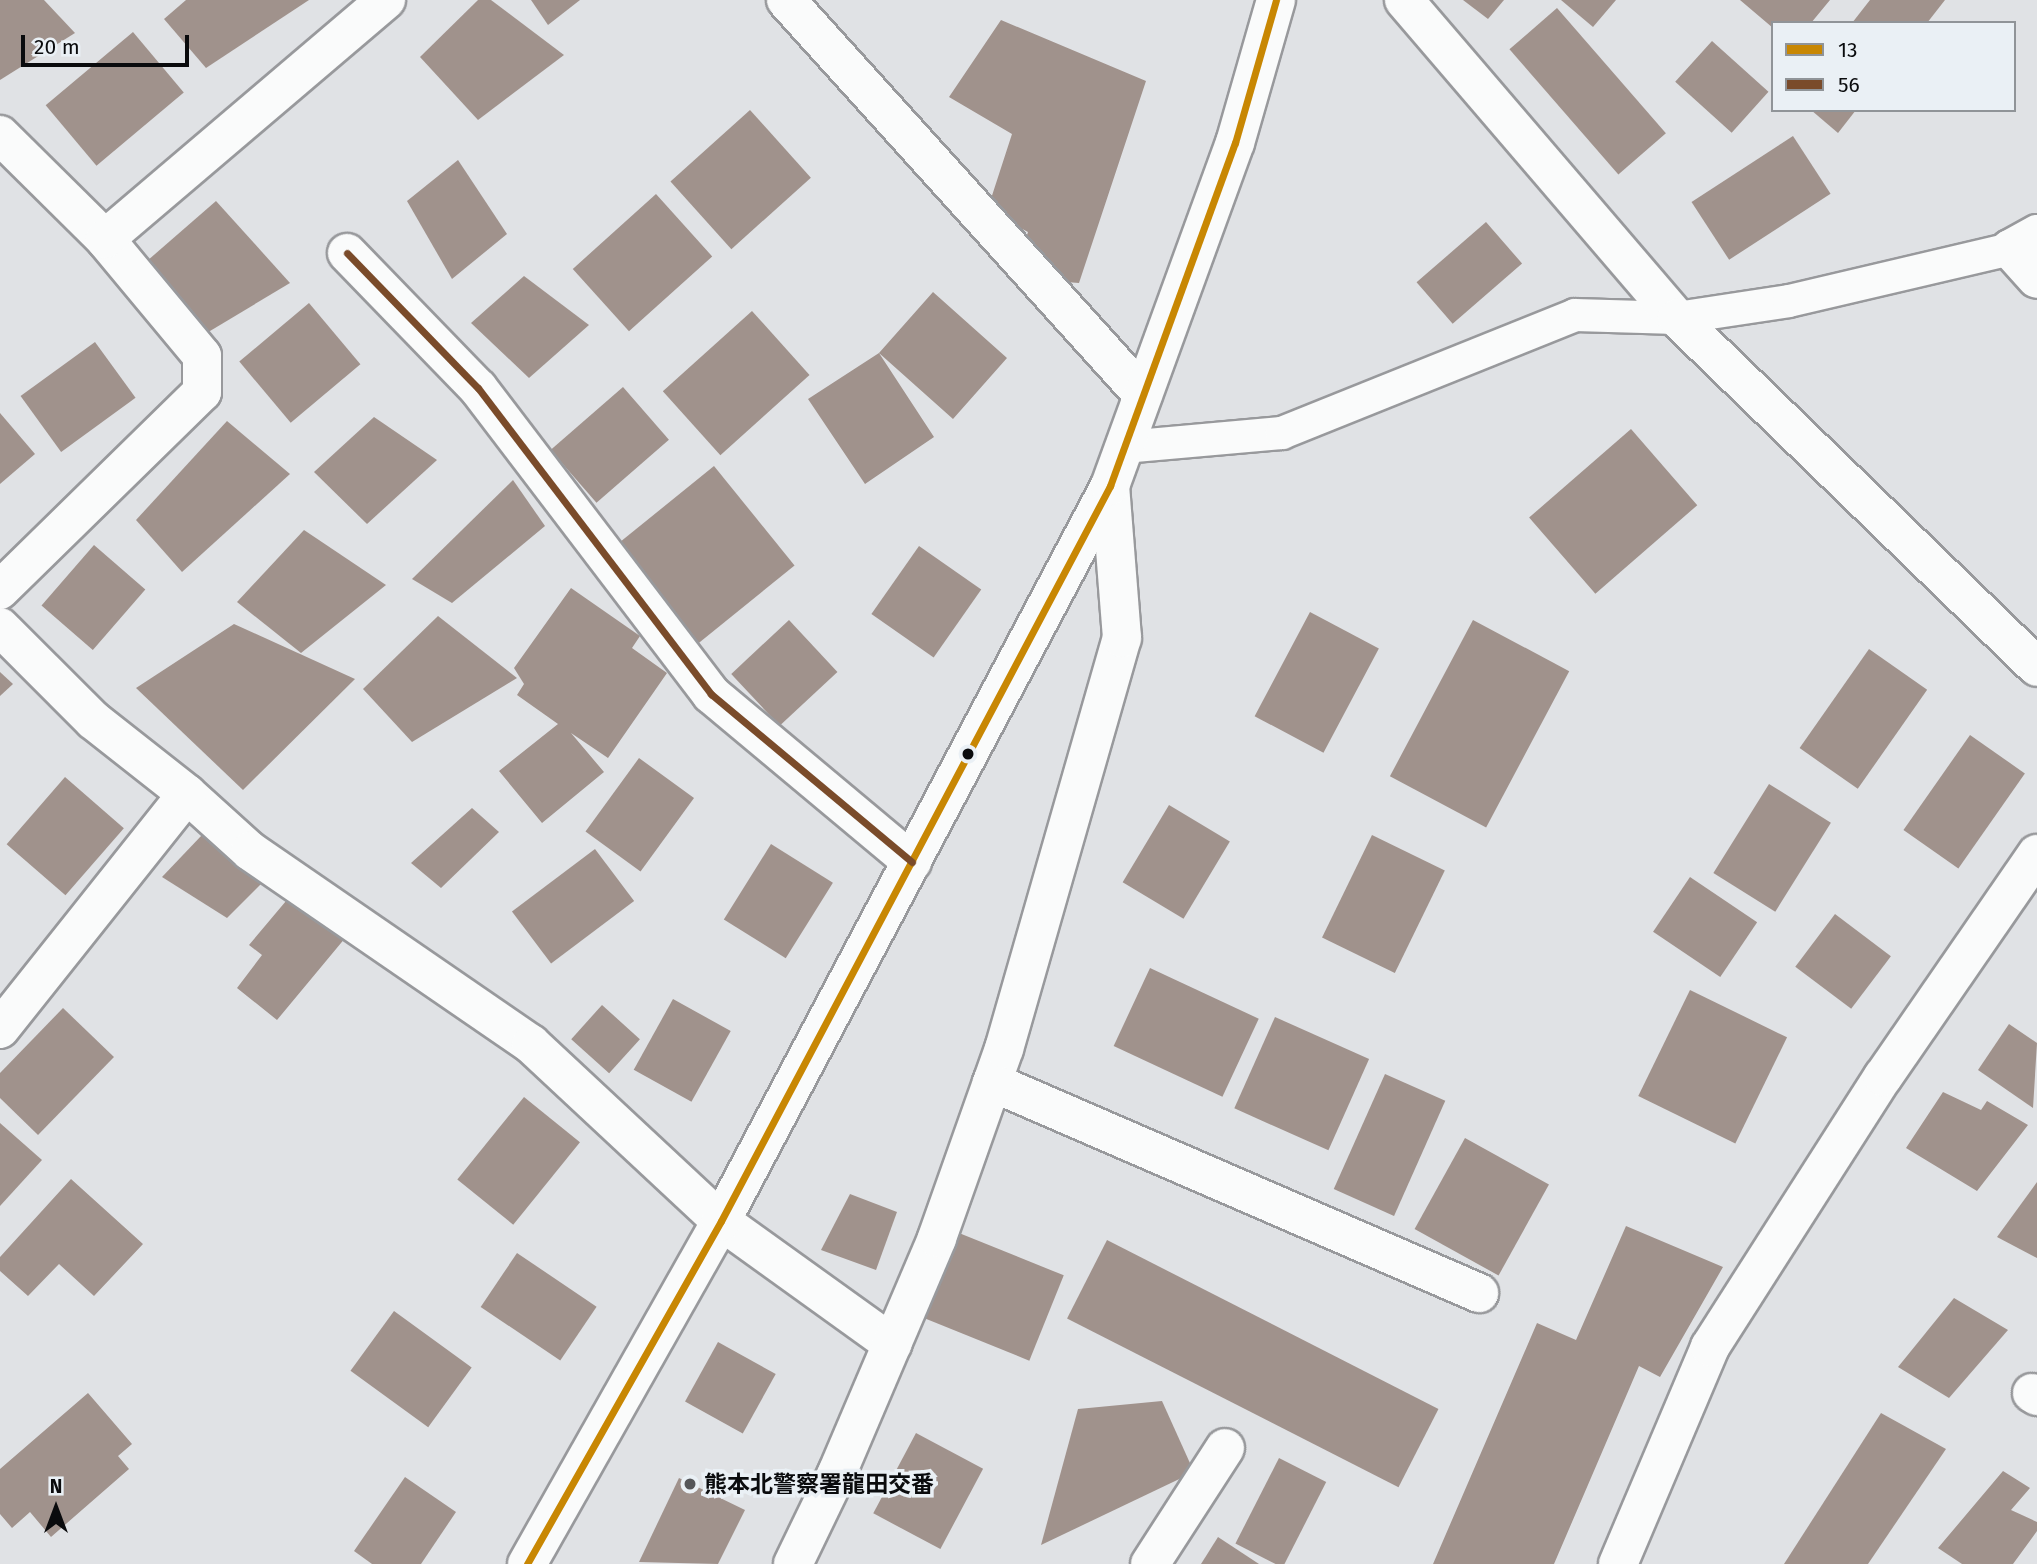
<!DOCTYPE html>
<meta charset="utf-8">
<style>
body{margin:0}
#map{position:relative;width:2037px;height:1564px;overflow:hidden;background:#e0e2e5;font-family:"Fira Sans","Noto Sans JP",sans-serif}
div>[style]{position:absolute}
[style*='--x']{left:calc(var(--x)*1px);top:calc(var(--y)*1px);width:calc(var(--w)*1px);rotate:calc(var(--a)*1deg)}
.building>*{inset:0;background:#a0928c;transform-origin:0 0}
.roads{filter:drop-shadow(2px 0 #98999c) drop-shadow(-2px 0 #98999c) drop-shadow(0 2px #98999c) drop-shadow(0 -2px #98999c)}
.service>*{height:32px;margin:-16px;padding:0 16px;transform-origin:16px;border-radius:16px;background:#fafbfb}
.minor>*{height:38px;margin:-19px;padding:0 19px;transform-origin:19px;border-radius:19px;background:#fafbfb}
.tertiary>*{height:38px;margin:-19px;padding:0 19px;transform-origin:19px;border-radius:19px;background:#fafbfb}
.secondary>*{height:38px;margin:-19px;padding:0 19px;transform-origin:19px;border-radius:19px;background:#fafbfb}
.bus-1>*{height:7px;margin:-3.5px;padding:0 3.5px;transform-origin:3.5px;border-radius:3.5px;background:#c88703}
.bus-2>*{height:7px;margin:-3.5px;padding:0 3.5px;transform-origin:3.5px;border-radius:3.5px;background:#7a4b2a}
.dots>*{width:19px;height:19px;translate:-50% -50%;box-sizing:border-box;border:4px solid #eaf0f5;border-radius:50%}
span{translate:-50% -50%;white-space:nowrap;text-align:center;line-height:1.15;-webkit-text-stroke:7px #eaf0f5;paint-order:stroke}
.poi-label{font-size:23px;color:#0a0b0d;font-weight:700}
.left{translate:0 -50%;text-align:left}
.legend{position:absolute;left:1771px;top:21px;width:245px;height:91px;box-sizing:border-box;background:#eaf0f5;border:2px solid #909498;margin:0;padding:9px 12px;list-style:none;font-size:21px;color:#0a0b0d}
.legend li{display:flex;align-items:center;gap:14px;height:35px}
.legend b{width:35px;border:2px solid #909498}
.north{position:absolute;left:21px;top:1473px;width:70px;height:70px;-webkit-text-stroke:5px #eaf0f5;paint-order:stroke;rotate:0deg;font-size:19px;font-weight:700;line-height:28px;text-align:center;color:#0a0b0d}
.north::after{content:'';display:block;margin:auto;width:24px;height:32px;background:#0a0b0d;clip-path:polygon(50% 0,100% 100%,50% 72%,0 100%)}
.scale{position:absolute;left:21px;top:35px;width:168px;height:32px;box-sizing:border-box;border:4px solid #0a0b0d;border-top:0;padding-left:9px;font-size:21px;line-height:24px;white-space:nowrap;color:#0a0b0d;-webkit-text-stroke:5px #eaf0f5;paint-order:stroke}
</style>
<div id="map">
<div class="building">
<div style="clip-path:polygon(0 0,44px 0,75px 33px,0 80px)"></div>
<div style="clip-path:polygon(186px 0,309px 0,206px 68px,164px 19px)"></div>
<div style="clip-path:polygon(478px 0,491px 0,564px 55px,478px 120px,420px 57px)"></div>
<div style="clip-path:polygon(531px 0,580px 0,548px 25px)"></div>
<div style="clip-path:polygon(1463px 0,1504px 0,1488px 19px)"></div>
<div style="clip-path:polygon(1561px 0,1616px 0,1593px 27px)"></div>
<div style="clip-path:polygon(1740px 0,1830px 0,1811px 23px,1773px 23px,1773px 28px)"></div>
<div style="clip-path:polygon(1870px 0,1945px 0,1927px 23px,1852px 23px)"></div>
<div style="left:1557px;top:8px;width:166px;height:63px;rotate:49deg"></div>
<div style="clip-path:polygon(1001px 20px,1146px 81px,1079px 283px,1066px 282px,1022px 250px,1028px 232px,987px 211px,1012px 134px,949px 97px)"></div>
<div style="left:133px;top:32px;width:79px;height:114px;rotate:50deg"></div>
<div style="left:1712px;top:41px;width:76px;height:55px;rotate:42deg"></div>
<div style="left:750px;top:110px;width:91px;height:107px;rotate:48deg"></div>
<div style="clip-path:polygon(1811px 110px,1856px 110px,1838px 133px)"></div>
<div style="left:1793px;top:136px;width:69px;height:121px;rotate:57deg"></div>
<div style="clip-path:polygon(458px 160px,507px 234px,452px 279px,407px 201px)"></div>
<div style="left:656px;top:194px;width:84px;height:112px;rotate:48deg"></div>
<div style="clip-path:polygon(216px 201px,290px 283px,205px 334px,147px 261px)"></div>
<div style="left:1486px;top:222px;width:55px;height:92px;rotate:49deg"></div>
<div style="clip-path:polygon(524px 276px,589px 325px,529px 378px,471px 323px)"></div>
<div style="clip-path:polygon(933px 292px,1007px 358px,953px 419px,879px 353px,934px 437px,865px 484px,808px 399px,879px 353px)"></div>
<div style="left:309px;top:303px;width:80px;height:91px;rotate:50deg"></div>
<div style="left:752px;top:311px;width:86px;height:120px;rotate:48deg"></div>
<div style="left:95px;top:342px;width:69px;height:92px;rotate:54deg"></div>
<div style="left:623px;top:387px;width:70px;height:96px;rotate:49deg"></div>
<div style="clip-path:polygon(0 413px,35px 454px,0 484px)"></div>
<div style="clip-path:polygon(374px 417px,437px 460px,367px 524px,314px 472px)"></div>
<div style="clip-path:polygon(227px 421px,290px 474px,182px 572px,136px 520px)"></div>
<div style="left:1631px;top:429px;width:101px;height:135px;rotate:49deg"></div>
<div style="left:714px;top:466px;width:128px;height:136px;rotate:51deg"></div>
<div style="clip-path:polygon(513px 480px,545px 526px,452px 603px,412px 579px)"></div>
<div style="clip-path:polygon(304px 530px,386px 585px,301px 653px,237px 602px)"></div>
<div style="left:94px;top:545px;width:68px;height:80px;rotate:41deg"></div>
<div style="left:919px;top:546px;width:76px;height:83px;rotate:35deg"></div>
<div style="clip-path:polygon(571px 588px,640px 636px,632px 648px,667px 673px,608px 758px,571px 733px,604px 772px,542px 823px,499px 771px,558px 724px,517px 695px,524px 684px,514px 668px)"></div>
<div style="left:1310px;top:612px;width:78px;height:118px;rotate:28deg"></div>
<div style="clip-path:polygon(438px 616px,517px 678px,412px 742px,363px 689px)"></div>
<div style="left:789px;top:620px;width:71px;height:79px;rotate:47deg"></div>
<div style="left:1473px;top:620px;width:109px;height:177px;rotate:28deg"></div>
<div style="clip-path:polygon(234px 624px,355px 679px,243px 790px,136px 688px)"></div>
<div style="left:1869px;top:649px;width:71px;height:121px;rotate:35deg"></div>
<div style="clip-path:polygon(0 672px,13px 684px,0 696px)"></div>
<div style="left:1970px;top:735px;width:67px;height:116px;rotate:35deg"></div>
<div style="left:639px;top:758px;width:68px;height:91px;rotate:36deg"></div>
<div style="left:65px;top:777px;width:78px;height:89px;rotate:41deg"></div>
<div style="left:1769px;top:784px;width:73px;height:105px;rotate:32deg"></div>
<div style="left:1169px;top:805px;width:71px;height:90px;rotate:31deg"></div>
<div style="clip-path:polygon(472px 808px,499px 832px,441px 888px,411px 863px)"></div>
<div style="clip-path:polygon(202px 835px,263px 882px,227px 918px,162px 877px)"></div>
<div style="left:1372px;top:835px;width:81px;height:114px;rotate:26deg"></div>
<div style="left:771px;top:844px;width:73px;height:89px;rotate:32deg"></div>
<div style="left:595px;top:849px;width:65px;height:104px;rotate:53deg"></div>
<div style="left:1690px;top:877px;width:81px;height:66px;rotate:34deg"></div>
<div style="clip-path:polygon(286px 901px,346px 937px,277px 1020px,237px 988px,262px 955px,249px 945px)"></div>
<div style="left:1835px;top:914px;width:70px;height:66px;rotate:37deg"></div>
<div style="left:1150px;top:968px;width:120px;height:86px;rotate:25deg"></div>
<div style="left:1690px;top:990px;width:108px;height:118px;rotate:26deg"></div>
<div style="left:673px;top:999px;width:66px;height:81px;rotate:29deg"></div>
<div style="left:602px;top:1005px;width:51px;height:46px;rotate:42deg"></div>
<div style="clip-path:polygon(63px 1008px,114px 1057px,38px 1135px,0 1098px,0 1073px)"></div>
<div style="left:1275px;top:1017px;width:103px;height:100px;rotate:24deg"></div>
<div style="clip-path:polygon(2009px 1024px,2037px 1043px,2033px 1108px,1978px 1070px)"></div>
<div style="left:1385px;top:1074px;width:66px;height:126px;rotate:24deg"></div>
<div style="clip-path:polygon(1943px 1092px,1981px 1110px,1987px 1101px,2028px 1125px,1977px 1191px,1906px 1148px)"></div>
<div style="left:524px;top:1097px;width:72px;height:106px;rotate:39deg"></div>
<div style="clip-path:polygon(0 1123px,42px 1160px,0 1206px)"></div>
<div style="left:1465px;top:1138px;width:96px;height:104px;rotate:29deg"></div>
<div style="clip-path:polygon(71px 1179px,143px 1244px,94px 1296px,59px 1264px,28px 1296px,0 1271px,0 1257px)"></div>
<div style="clip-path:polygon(2037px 1182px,2037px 1258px,1997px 1237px)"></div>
<div style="clip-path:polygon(850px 1194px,897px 1212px,876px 1270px,821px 1250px)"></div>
<div style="clip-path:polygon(1626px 1226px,1723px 1267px,1660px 1377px,1639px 1366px,1554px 1564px,1433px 1564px,1537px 1323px,1576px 1340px)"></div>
<div style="left:959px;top:1233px;width:113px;height:92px;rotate:22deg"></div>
<div style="left:1107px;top:1240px;width:372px;height:88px;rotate:27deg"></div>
<div style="left:517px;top:1253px;width:96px;height:65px;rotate:34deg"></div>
<div style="clip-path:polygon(1954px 1298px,2008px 1330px,1949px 1398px,1898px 1367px)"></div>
<div style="left:394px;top:1311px;width:96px;height:74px;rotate:36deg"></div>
<div style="left:718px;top:1342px;width:66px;height:68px;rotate:29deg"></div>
<div style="clip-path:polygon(88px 1393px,132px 1444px,118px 1456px,129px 1469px,51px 1537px,30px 1512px,12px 1528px,0 1514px,0 1469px)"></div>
<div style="clip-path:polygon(1162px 1401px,1194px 1472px,1041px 1545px,1078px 1409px)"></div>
<div style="clip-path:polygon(1881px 1413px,1946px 1449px,1868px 1564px,1784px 1564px)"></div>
<div style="left:916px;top:1433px;width:76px;height:91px;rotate:28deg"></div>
<div style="left:1279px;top:1458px;width:53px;height:96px;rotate:27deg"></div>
<div style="clip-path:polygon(2003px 1471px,2030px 1488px,2011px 1510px,2037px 1522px,2037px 1531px,2013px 1564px,1962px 1564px,1938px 1548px)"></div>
<div style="clip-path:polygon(405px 1477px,456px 1512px,421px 1564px,372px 1564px,354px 1551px)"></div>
<div style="clip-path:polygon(679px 1478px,745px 1510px,718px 1564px,639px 1562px)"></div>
<div style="clip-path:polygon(1218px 1537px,1259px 1564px,1201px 1564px)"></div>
</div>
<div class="roads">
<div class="service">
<div style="--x:1125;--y:447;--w:158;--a:-5.1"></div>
<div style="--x:1282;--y:433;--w:316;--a:-21.9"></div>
<div style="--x:1575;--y:315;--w:102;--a:1.7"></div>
<div style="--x:1677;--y:318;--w:113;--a:-8.6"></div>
<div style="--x:1789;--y:301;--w:227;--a:-13.2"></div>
</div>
<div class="minor">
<div style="--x:786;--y:0;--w:532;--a:47.89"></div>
<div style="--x:0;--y:135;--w:148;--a:44.7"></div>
<div style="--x:105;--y:239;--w:152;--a:50.3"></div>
<div style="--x:202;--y:356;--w:36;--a:90"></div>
<div style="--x:202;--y:392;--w:283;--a:135.6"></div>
<div style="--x:2037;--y:234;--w:31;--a:151"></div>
<div style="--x:2010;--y:249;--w:40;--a:48"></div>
<div style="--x:105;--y:239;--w:369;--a:-40.4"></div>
<div style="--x:347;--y:253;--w:188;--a:45.9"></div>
<div style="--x:478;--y:388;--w:385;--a:52.7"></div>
<div style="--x:711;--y:694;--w:262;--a:39.9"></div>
<div style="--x:0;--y:627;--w:132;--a:45"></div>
<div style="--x:93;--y:720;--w:120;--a:38.2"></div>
<div style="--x:187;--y:794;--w:85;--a:42.1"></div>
<div style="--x:250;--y:851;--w:341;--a:34.5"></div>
<div style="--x:531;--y:1044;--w:260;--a:43"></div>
<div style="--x:721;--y:1221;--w:211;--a:35.7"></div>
<div style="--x:0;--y:1029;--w:300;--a:-51.5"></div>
<div style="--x:992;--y:1082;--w:531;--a:23.43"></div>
<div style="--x:2032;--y:1393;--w:6;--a:31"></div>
<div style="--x:793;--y:1564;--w:101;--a:-64.2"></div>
<div style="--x:837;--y:1473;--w:255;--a:-66.9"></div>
<div style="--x:937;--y:1238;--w:201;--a:-70.5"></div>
<div style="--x:1004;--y:1049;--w:428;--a:-74"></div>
<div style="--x:1122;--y:638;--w:152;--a:-94.5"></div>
<div style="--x:1150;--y:1564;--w:138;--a:-57.1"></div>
<div style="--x:1618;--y:1564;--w:236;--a:-67"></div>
<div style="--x:1710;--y:1347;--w:321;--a:-57.4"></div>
<div style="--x:1883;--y:1077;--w:271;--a:-55.4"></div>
</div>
<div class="tertiary">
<div style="--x:1404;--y:0;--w:419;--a:49.4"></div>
<div style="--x:1677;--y:318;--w:501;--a:44.11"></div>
</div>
<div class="secondary">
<div style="--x:527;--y:1564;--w:394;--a:-60.5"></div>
<div style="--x:721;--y:1221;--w:832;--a:-62.11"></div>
<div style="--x:1110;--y:486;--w:365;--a:-70"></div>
<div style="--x:1235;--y:143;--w:149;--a:-74"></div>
</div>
</div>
<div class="bus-1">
<div style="--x:527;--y:1564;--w:394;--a:-60.5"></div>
<div style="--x:721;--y:1221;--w:832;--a:-62.11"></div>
<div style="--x:1110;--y:486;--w:365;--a:-70"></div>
<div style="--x:1235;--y:143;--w:149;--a:-74"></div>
</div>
<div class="bus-2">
<div style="--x:347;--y:253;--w:188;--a:45.9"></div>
<div style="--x:478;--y:388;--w:385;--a:52.7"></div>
<div style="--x:711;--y:694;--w:262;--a:39.9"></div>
</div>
<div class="dots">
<div style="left:968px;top:754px;background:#0a0b0d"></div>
<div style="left:690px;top:1484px;background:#555659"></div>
</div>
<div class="poi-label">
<span class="left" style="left:704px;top:1484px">熊本北警察署龍田交番</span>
</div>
<ul class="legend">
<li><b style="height:9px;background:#c88703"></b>13</li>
<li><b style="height:9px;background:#7a4b2a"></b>56</li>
</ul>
<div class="north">N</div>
<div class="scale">20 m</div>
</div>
